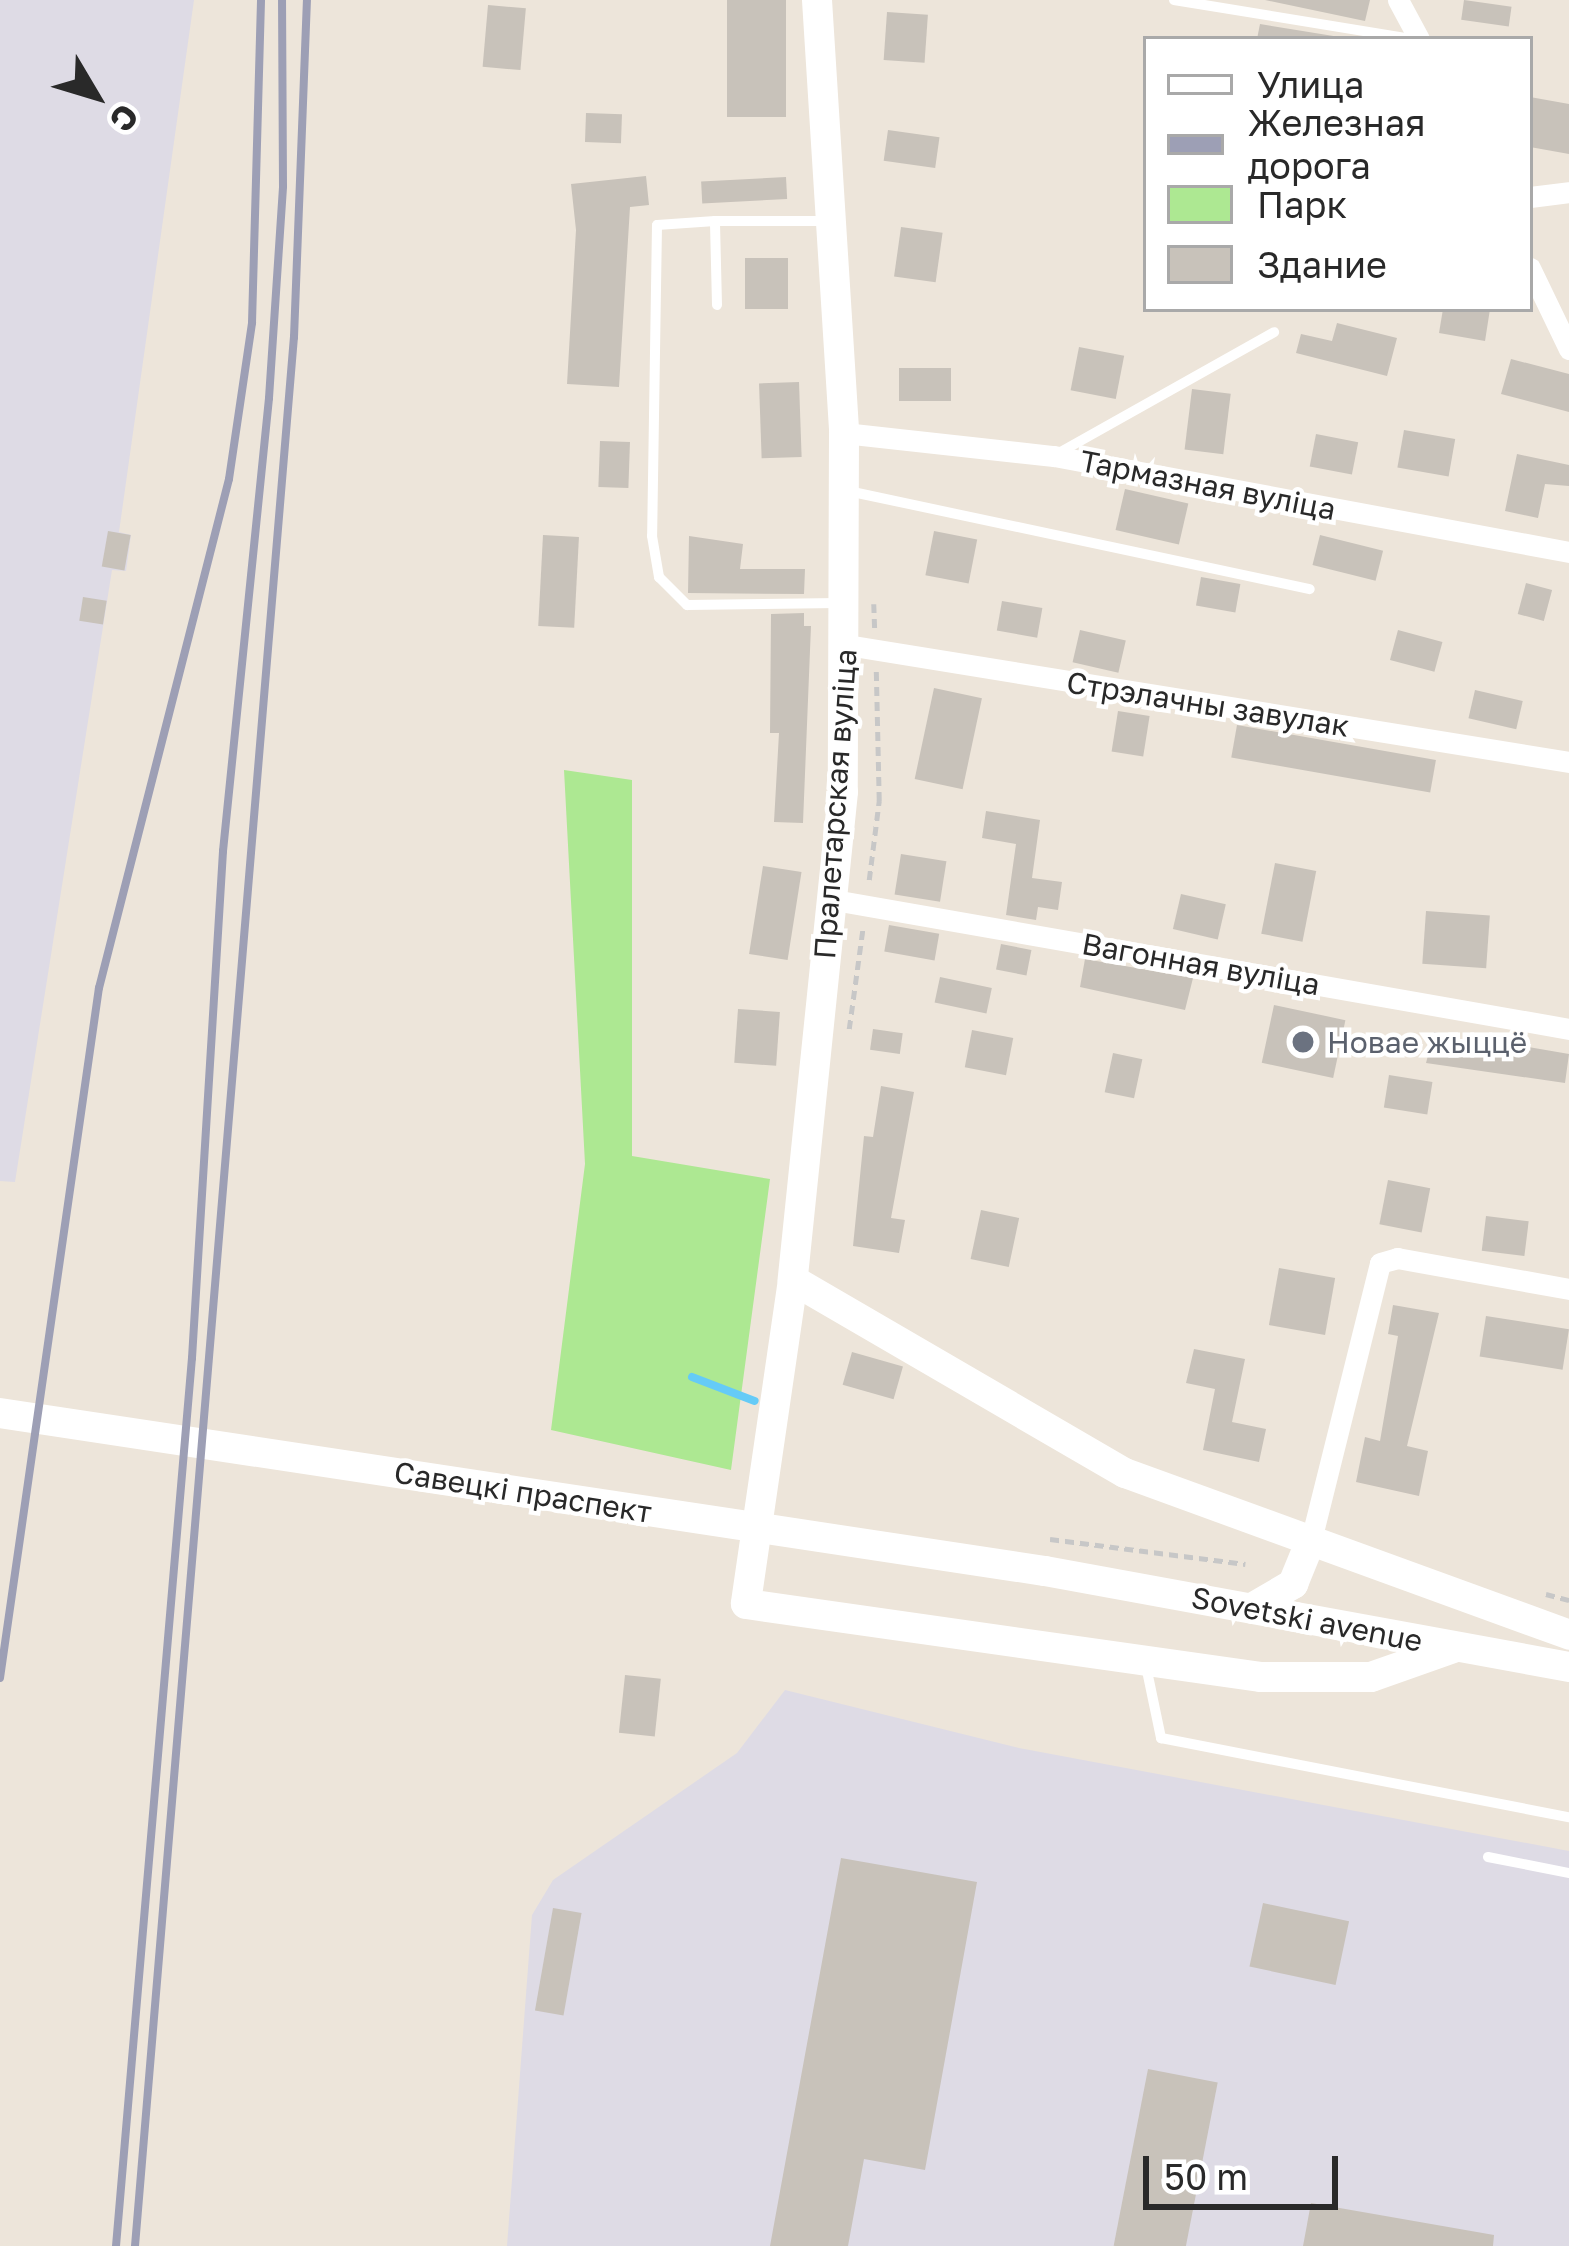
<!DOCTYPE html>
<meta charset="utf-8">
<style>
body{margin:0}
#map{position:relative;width:1569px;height:2246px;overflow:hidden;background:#ede5da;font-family:"Golos Text",sans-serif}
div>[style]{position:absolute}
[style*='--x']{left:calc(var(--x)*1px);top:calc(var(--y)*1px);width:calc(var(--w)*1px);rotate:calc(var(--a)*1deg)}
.industrial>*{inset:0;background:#dedbe5}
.green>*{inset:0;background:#ade892}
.stream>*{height:8px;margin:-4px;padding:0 4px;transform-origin:4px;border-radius:4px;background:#65cbf7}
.building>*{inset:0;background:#c8c2ba;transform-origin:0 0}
.path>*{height:4.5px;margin-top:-2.25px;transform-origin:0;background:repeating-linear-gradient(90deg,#c7c7c7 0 9px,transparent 0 15px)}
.service>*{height:10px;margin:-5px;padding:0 5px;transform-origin:5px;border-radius:5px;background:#fff}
.minor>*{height:21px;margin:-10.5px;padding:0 10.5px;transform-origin:10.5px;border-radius:10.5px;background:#fff}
.secondary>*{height:30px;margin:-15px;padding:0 15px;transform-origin:15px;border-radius:15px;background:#fff}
.rail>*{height:8px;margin:-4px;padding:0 4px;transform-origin:4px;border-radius:4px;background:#9d9fb5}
.dots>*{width:33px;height:33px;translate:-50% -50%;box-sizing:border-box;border:6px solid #fff;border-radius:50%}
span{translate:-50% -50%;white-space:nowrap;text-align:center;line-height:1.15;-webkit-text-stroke:9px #fff;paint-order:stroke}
.street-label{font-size:30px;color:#292929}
.worship-label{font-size:30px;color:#5b616d}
.left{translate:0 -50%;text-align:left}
.legend{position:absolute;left:1143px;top:36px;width:390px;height:276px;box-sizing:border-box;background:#fff;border:3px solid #a9a9a9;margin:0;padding:15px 21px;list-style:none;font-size:36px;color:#292929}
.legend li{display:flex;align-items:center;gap:24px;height:60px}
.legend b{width:60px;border:3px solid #a9a9a9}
.north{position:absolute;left:36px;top:36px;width:120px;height:120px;-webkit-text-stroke:9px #fff;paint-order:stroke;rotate:128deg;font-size:33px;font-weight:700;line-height:48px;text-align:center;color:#292929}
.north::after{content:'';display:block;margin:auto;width:42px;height:54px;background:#292929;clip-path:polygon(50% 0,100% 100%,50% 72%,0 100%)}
.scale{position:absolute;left:1143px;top:2156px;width:195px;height:54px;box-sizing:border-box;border:6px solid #292929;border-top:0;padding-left:15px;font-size:36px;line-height:42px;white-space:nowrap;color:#292929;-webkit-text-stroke:9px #fff;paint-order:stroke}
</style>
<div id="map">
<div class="industrial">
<div style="clip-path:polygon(0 0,194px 0,119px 532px,131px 535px,126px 571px,112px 570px,15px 1182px,0 1181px)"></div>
<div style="clip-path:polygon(785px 1690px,1019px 1748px,1569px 1851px,1569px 2246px,507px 2246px,532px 1915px,553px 1880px,737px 1753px)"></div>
</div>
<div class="green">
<div style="clip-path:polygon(564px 770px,632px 780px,632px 1156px,770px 1179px,731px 1470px,551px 1430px,585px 1164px)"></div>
</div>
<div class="stream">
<div style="--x:692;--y:1377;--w:67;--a:20.9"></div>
</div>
<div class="building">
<div style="left:727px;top:0;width:59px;height:117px"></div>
<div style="clip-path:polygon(1265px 0,1370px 0,1365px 21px)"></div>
<div style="left:1464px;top:0;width:48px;height:20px;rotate:8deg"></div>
<div style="left:488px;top:5px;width:38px;height:62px;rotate:5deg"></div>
<div style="left:887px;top:12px;width:41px;height:48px;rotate:4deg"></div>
<div style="clip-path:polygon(1260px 24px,1352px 39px,1257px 39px)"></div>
<div style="clip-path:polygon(1530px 97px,1569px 104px,1569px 154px,1530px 147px)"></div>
<div style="left:586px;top:113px;width:36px;height:29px;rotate:2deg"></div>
<div style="left:888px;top:130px;width:52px;height:31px;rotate:8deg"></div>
<div style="clip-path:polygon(646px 176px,649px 205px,630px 207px,619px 387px,567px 384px,576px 230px,571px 184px)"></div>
<div style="left:786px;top:177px;width:22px;height:85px;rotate:87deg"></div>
<div style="left:901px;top:227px;width:42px;height:50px;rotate:8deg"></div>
<div style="left:745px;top:258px;width:43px;height:51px"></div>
<div style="clip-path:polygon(1443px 309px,1490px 309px,1485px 341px,1439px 333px)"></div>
<div style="clip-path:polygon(1337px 323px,1397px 338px,1387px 376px,1296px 353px,1301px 334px,1332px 341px)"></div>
<div style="left:1079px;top:347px;width:46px;height:44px;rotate:11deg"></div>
<div style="clip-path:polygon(1511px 359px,1569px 374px,1569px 412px,1501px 394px)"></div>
<div style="left:899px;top:368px;width:52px;height:33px"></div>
<div style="left:799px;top:382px;width:75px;height:40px;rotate:88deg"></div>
<div style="left:1192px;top:389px;width:39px;height:61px;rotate:7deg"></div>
<div style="left:1404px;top:430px;width:52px;height:38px;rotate:10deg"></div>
<div style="left:1316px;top:434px;width:43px;height:33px;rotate:11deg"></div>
<div style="left:600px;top:441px;width:30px;height:46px;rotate:2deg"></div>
<div style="clip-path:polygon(1517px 454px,1569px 465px,1569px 486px,1545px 484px,1538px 518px,1505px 511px)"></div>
<div style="left:1125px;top:489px;width:65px;height:42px;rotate:13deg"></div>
<div style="left:108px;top:531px;width:23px;height:36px;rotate:10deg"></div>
<div style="left:934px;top:531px;width:44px;height:45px;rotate:11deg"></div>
<div style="left:543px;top:535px;width:36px;height:91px;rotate:3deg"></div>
<div style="left:1320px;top:535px;width:65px;height:31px;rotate:14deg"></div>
<div style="clip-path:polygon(689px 536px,743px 544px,740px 569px,805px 569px,804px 594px,688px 593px)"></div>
<div style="left:1201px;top:577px;width:40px;height:29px;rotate:10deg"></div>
<div style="left:1526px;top:583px;width:27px;height:32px;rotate:15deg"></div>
<div style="left:83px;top:597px;width:24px;height:24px;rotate:9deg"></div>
<div style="left:1002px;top:601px;width:41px;height:30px;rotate:10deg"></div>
<div style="clip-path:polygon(804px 613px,804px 626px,811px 626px,803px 823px,774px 822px,779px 733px,770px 733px,771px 614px)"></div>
<div style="left:1080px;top:630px;width:47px;height:33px;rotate:13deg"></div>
<div style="left:1398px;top:630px;width:46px;height:31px;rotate:15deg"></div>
<div style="left:934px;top:688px;width:49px;height:93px;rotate:12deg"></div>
<div style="left:1475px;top:690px;width:49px;height:29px;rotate:13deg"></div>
<div style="left:1118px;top:711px;width:32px;height:41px;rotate:9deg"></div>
<div style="left:1237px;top:725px;width:202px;height:33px;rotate:10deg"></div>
<div style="clip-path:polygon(986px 811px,1040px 820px,1032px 878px,1062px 882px,1058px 910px,1038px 907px,1036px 920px,1006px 915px,1016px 844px,982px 838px)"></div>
<div style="left:901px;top:854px;width:46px;height:41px;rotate:9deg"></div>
<div style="left:1275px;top:863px;width:42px;height:72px;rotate:11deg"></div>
<div style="left:763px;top:866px;width:39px;height:89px;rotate:9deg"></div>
<div style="left:1181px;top:894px;width:46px;height:36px;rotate:13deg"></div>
<div style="left:1426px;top:911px;width:64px;height:53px;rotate:4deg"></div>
<div style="left:889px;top:925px;width:51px;height:27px;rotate:10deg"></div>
<div style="left:1001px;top:944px;width:31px;height:26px;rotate:11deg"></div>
<div style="clip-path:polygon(1085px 959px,1193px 978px,1185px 1010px,1080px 987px)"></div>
<div style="left:940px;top:977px;width:53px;height:26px;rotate:12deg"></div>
<div style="left:1274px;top:1005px;width:73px;height:59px;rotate:12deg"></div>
<div style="left:738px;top:1009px;width:42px;height:54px;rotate:4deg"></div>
<div style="left:873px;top:1029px;width:30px;height:21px;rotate:8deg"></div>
<div style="left:972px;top:1030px;width:42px;height:38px;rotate:11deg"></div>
<div style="clip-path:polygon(1434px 1032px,1504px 1050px,1505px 1043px,1569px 1054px,1565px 1083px,1426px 1063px)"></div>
<div style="left:1113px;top:1053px;width:30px;height:40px;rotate:12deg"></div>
<div style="left:1389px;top:1075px;width:44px;height:33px;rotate:9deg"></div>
<div style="clip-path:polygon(881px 1086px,914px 1092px,891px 1218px,905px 1220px,899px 1253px,853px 1246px,864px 1136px,873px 1137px)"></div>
<div style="left:1388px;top:1180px;width:43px;height:45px;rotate:11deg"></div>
<div style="left:981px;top:1210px;width:39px;height:50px;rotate:12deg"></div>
<div style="left:1486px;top:1216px;width:43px;height:35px;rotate:7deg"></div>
<div style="left:1279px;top:1268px;width:57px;height:58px;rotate:10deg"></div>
<div style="clip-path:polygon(1393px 1305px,1439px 1313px,1407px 1446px,1428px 1451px,1419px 1496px,1356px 1482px,1365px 1437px,1380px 1441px,1398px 1336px,1388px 1334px)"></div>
<div style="left:1486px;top:1316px;width:84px;height:41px;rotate:9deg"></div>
<div style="clip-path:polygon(1194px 1349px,1245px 1359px,1232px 1422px,1266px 1429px,1259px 1462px,1203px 1450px,1215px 1389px,1186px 1383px)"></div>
<div style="left:852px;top:1352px;width:53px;height:34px;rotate:16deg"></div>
<div style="left:625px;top:1675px;width:36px;height:58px;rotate:6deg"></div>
<div style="clip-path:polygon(841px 1858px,977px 1882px,925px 2170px,864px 2159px,848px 2246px,770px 2246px)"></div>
<div style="left:1263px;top:1903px;width:88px;height:65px;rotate:12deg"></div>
<div style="left:553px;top:1908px;width:29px;height:104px;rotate:10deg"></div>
<div style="left:1148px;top:2069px;width:71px;height:180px;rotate:11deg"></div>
<div style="clip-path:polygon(1311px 2203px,1494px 2235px,1493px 2246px,1303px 2246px)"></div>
</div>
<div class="path">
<div style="--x:874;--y:604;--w:25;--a:88"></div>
<div style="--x:869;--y:880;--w:80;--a:-82.8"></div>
<div style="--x:879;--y:801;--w:131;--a:-91.3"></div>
<div style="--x:849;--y:1029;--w:103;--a:-82.2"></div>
<div style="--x:1050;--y:1539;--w:197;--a:7.3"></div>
<div style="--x:1546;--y:1594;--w:24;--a:15"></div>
</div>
<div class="service">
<div style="--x:1174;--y:0;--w:242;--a:9.3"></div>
<div style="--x:715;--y:221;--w:58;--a:176.1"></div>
<div style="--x:657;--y:225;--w:311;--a:90.9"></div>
<div style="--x:652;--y:536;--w:42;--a:80.3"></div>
<div style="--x:659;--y:577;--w:40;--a:45"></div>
<div style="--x:687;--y:605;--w:151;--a:-0.8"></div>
<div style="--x:717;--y:305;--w:84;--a:-91.4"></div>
<div style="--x:715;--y:221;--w:113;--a:0"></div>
<div style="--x:1057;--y:454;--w:249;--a:-29.3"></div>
<div style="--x:848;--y:491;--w:472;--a:12"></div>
<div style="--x:1146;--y:1666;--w:74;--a:78.2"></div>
<div style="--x:1161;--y:1738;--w:416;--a:11"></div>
<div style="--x:1488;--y:1857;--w:83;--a:11.2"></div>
</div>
<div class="minor">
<div style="--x:1398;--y:0;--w:44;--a:61.7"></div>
<div style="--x:1530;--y:197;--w:39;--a:-7"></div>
<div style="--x:1530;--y:268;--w:90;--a:64.3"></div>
<div style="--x:844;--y:433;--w:211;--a:6.3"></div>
<div style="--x:1054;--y:456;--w:524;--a:10.56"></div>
<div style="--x:847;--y:645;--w:731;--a:9.2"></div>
<div style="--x:834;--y:900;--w:746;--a:9.95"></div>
<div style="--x:1311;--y:1540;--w:285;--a:-76"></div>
<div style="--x:1380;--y:1263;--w:18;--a:-16"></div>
<div style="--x:1397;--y:1258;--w:175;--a:10.2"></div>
</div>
<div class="secondary">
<div style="--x:817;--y:0;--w:434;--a:86.4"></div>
<div style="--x:844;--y:433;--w:359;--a:90.2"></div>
<div style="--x:843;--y:792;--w:491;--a:95.9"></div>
<div style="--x:793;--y:1280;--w:327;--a:98.3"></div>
<div style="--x:746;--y:1604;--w:519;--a:8.08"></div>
<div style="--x:1260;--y:1677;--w:111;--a:0"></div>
<div style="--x:1371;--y:1677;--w:90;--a:-19.4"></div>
<div style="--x:793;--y:1280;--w:384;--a:30.2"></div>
<div style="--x:1125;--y:1473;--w:473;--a:20"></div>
<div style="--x:0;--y:1413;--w:1057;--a:8.6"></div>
<div style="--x:1045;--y:1571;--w:533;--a:10.38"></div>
<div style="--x:1252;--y:1608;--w:48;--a:-30.3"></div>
<div style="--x:1293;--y:1584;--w:48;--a:-67.8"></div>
</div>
<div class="rail">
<div style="--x:0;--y:1678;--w:697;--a:-81.84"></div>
<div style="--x:99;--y:988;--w:525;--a:-75.67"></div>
<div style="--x:229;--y:479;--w:158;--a:-81.6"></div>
<div style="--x:252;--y:323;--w:323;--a:-88.4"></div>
<div style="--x:116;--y:2246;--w:891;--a:-85.11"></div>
<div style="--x:192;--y:1358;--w:508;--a:-86.5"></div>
<div style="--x:223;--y:851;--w:455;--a:-84.2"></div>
<div style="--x:269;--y:398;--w:212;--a:-86.2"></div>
<div style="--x:283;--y:186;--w:186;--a:-90.3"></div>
<div style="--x:135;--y:2246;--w:1916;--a:-85.24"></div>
<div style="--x:294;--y:337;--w:337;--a:-87.8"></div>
</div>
<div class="dots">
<div style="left:1303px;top:1042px;background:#6b7280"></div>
</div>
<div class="street-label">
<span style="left:1208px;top:485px;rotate:11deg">Тармазная вуліца</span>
<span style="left:1208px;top:704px;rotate:9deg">Стрэлачны завулак</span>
<span style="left:835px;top:804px;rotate:-86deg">Пралетарская вуліца</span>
<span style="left:1201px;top:964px;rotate:10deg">Вагонная вуліца</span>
<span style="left:523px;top:1492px;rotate:9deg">Савецкі праспект</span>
<span style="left:1307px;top:1619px;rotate:11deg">Sovetski avenue</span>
</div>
<div class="worship-label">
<span class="left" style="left:1327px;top:1042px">Новае жыццё</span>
</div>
<ul class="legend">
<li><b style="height:15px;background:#fff"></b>Улица</li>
<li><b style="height:15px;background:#9d9fb5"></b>Железная дорога</li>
<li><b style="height:33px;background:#ade892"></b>Парк</li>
<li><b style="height:33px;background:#c8c2ba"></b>Здание</li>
</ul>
<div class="north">С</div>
<div class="scale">50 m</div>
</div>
